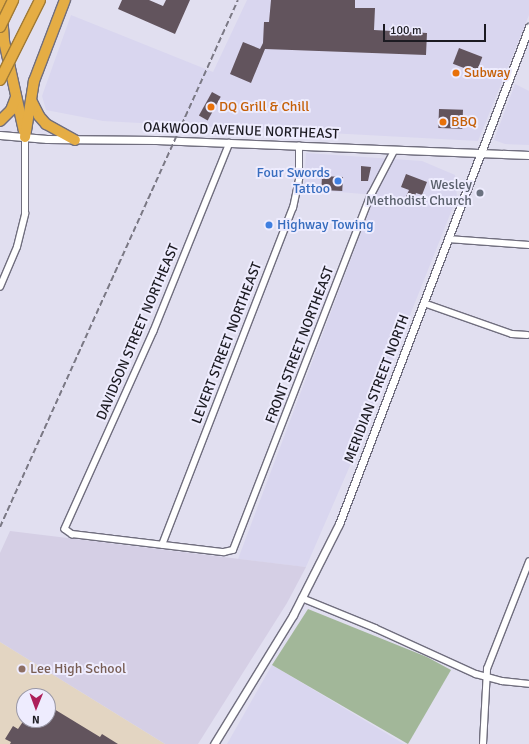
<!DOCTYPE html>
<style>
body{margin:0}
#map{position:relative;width:529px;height:744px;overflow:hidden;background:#e1dff0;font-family:Signika,sans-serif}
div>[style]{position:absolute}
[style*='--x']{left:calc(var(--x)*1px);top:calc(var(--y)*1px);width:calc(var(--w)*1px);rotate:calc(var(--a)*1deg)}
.built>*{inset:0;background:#d9d6ef}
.industrial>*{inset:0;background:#d5cfe5}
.education>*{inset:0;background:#e3d5c2}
.green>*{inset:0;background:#a2b799}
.building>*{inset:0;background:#62545d;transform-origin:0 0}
.roads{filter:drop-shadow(1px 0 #706e7e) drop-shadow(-1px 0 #706e7e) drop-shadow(0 1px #706e7e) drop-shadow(0 -1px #706e7e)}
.minor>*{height:5.5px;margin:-2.75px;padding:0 2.75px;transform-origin:2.75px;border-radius:2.75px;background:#fff}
.tertiary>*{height:7px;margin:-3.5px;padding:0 3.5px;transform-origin:3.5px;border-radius:3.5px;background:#fff}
.motorway>*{height:10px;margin:-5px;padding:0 5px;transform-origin:5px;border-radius:5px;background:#e5ad44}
.rail>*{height:2px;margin-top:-1px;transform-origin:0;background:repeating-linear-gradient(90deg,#7a7884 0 6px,transparent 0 9px)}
.bridges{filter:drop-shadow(1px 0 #9f7a38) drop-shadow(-1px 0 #9f7a38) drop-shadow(0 1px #9f7a38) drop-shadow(0 -1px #9f7a38)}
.motorway-bridge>*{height:10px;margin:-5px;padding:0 5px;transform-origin:5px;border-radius:5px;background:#e5ad44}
.dots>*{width:11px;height:11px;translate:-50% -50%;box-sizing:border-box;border:2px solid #eeecfe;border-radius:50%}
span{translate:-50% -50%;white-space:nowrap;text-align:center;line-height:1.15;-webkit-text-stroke:4px #eeecfe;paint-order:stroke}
.food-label{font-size:14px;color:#c56008}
.left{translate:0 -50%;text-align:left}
.street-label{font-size:14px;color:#1c1b22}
.shop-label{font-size:14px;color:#366cbe}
.right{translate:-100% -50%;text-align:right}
.worship-label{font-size:14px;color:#5b616d}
.education-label{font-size:14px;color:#785e54}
.north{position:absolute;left:16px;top:688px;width:40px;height:40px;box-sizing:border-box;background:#eeecfe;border:1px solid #9a98a6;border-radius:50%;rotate:181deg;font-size:11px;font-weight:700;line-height:16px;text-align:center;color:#1c1b22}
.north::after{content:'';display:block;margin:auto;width:14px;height:18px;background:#ad1f5a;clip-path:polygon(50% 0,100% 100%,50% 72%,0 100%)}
.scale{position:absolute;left:383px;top:24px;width:103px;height:18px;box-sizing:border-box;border:2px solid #1c1b22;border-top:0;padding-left:5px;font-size:12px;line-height:14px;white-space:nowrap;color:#1c1b22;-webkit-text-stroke:3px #eeecfe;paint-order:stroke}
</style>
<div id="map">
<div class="built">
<div style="clip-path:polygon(247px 0,529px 0,529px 15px,478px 141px,103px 121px,46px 110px,42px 96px,71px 15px,213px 72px)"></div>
<div style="clip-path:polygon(515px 84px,529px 91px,529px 145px,505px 144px,494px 140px)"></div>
<div style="clip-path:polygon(306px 153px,422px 161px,455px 175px,457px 197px,352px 461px,306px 567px,238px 559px,375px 195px,304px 189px)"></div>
<div style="clip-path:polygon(272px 665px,404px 744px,227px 744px)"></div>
</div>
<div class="industrial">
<div style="clip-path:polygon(10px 531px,306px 567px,287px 603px,198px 744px,165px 744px,0 642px,0 553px)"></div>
</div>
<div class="education">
<div style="clip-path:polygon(evenodd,0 642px,165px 744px,0 744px,0 642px,24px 696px,48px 696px,48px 720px,24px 720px,24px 696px)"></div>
</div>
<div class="green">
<div style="clip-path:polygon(308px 609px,427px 657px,451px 670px,408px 744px,272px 665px)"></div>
</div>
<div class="building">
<div style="clip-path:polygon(122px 0,149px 0,163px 6px,166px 0,190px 0,175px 34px,118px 9px)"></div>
<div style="clip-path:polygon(271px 0,355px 0,355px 8px,375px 8px,374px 30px,427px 33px,426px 55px,265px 49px,251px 83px,230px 74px,243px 42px,260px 49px,263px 43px,264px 22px,269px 22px)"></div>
<div style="left:459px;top:48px;width:25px;height:17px;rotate:21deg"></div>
<div style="left:212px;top:92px;width:10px;height:27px;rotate:29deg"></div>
<div style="left:439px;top:109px;width:24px;height:19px;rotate:2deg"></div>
<div style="clip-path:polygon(361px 166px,371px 167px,368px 181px,361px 181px)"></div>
<div style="clip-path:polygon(406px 174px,427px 182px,422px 195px,416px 193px,412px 204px,404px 201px,409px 190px,401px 187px)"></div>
<div style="left:322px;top:176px;width:21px;height:14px;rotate:3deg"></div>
<div style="clip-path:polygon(54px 709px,100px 737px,102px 734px,118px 744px,10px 744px,11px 742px,5px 739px,13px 726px,18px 729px,24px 720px,48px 720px,48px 714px,50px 715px)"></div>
</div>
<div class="roads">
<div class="minor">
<div style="--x:230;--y:143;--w:203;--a:112"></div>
<div style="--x:154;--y:331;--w:217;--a:114.2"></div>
<div style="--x:65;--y:529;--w:9;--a:36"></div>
<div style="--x:72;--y:534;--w:153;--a:6.8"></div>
<div style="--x:224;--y:552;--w:9;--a:-13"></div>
<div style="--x:233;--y:550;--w:381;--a:-68.8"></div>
<div style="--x:371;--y:195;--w:50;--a:-62.4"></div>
<div style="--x:448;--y:239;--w:81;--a:4.2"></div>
<div style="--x:0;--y:287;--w:43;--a:-67"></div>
<div style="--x:17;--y:247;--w:34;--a:-76"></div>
<div style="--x:25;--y:214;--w:77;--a:-90"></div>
<div style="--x:424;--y:303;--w:93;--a:19.4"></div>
<div style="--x:512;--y:334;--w:15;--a:4"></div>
<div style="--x:162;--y:545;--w:362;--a:-68.8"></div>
<div style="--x:293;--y:208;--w:30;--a:-78"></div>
<div style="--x:299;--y:179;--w:33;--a:-90"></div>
<div style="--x:302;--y:598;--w:79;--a:22.3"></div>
<div style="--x:375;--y:628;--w:111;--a:24.5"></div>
<div style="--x:476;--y:674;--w:27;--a:15"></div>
<div style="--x:502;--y:681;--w:27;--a:6"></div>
<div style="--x:483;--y:744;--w:75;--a:-86.9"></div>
<div style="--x:487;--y:669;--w:115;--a:-68.6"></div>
</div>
<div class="tertiary">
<div style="--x:0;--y:135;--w:47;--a:4.9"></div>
<div style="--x:47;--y:139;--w:109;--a:0.5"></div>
<div style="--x:156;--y:140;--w:373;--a:2.3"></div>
<div style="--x:214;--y:744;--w:151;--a:-58.5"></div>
<div style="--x:293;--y:615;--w:102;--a:-63.2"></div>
<div style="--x:339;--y:524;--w:532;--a:-69.08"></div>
</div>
<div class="motorway">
<div style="--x:1;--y:0;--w:41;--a:85.8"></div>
<div style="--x:4;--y:41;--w:92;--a:77.5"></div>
<div style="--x:31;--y:100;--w:18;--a:63"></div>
<div style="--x:39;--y:116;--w:11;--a:49"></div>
<div style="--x:46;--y:124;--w:33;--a:29"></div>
<div style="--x:0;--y:121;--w:16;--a:-45"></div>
<div style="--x:11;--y:110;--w:14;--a:-69"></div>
<div style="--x:25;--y:137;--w:57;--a:-80.9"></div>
<div style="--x:34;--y:81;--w:87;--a:-69.1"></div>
</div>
</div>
<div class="rail">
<div style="--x:0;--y:527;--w:578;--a:-65.7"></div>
</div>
<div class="bridges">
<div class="motorway-bridge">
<div style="--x:0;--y:27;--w:30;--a:-64"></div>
<div style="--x:0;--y:80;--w:89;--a:-63.4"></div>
</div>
</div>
<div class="dots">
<div style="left:456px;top:73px;background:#e8710a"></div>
<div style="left:211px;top:107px;background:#e8710a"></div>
<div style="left:443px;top:122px;background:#e8710a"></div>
<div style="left:338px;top:181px;background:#3f7fe0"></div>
<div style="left:480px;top:193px;background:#6b7280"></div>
<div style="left:269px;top:225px;background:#3f7fe0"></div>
<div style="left:22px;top:669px;background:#8d6e63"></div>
</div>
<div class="food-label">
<span class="left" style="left:464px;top:73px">Subway</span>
<span class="left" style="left:219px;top:107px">DQ Grill &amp; Chill</span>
<span class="left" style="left:451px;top:122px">BBQ</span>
</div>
<div class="street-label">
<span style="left:241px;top:131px;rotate:2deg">OAKWOOD AVENUE NORTHEAST</span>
<span style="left:138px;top:332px;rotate:-67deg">DAVIDSON STREET NORTHEAST</span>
<span style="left:227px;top:343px;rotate:-69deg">LEVERT STREET NORTHEAST</span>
<span style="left:300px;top:345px;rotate:-69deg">FRONT STREET NORTHEAST</span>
<span style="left:377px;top:389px;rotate:-69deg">MERIDIAN STREET NORTH</span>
</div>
<div class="shop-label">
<span class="right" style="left:330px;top:181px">Four Swords<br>Tattoo</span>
<span class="left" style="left:277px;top:225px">Highway Towing</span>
</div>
<div class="worship-label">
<span class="right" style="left:472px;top:193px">Wesley<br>Methodist Church</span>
</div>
<div class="education-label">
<span class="left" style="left:30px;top:669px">Lee High School</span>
</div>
<div class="north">N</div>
<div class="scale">100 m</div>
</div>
